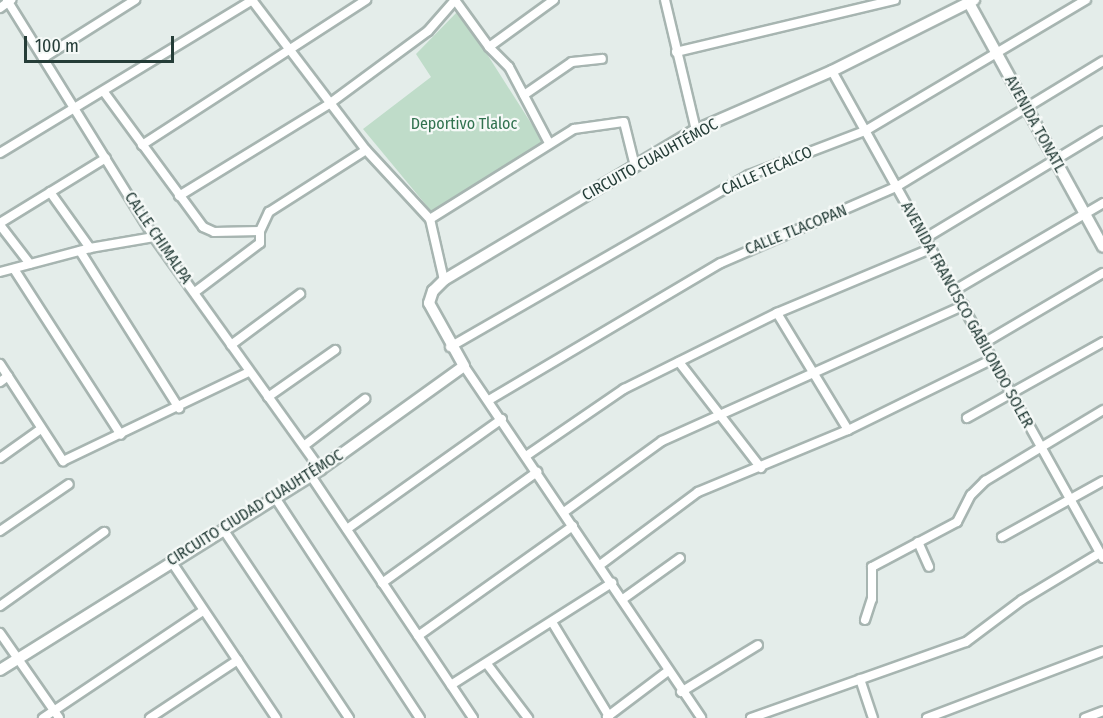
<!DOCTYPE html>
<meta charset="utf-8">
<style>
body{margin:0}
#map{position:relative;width:1103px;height:718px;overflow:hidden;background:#e4edea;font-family:"Fira Sans Condensed",sans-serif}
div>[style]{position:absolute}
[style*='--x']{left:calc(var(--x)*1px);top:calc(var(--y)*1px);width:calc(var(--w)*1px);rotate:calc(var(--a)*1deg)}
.green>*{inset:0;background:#bfdcc9}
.roads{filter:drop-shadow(2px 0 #a7b5b1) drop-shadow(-2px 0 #a7b5b1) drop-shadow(0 2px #a7b5b1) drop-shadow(0 -2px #a7b5b1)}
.street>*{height:8px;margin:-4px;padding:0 4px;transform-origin:4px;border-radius:4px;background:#fff}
.secondary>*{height:10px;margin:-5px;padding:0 5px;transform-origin:5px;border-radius:5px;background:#fff}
span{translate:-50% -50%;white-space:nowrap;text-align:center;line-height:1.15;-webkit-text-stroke:4.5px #f5f9f7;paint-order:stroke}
.park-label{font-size:16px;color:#31724f}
.street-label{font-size:16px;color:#253d38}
.scale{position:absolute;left:24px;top:36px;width:150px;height:27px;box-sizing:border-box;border:3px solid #253d38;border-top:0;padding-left:8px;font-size:18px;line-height:21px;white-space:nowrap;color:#253d38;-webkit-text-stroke:4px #f5f9f7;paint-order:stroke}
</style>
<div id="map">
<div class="green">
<div style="clip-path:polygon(459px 10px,543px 142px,431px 211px,363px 129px,431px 77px,416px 54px)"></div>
</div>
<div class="roads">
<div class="street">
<div style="--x:7;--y:0;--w:279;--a:58.2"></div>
<div style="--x:154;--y:237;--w:287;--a:54.4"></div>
<div style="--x:252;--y:0;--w:188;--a:52.8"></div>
<div style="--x:366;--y:150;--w:94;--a:47.2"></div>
<div style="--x:430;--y:219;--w:63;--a:77.1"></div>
<div style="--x:455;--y:0;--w:58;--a:54.1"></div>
<div style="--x:489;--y:47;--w:28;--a:45"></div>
<div style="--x:509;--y:67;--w:86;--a:62.2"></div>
<div style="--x:665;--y:0;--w:134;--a:76.6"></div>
<div style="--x:0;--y:8;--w:14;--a:-36"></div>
<div style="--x:489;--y:47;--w:80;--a:-35.9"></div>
<div style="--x:676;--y:52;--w:225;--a:-13.4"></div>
<div style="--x:43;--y:58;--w:109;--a:-32.2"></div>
<div style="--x:832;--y:71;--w:557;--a:60.91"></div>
<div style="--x:104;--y:92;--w:167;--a:53.7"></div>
<div style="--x:203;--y:227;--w:12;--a:24"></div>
<div style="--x:214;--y:232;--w:46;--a:-1.2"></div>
<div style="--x:524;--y:95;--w:58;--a:-34.5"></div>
<div style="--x:572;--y:62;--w:30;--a:-6"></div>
<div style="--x:142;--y:145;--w:267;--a:-32.9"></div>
<div style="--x:0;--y:153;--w:296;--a:-31.2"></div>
<div style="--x:50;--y:192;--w:69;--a:54.5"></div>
<div style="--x:179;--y:196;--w:176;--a:-31.5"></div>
<div style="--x:329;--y:104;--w:123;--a:-36.4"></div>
<div style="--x:428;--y:31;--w:41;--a:-48.9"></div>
<div style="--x:430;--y:219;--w:170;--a:-32"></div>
<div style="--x:574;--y:129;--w:50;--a:-8"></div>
<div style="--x:624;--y:122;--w:45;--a:76"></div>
<div style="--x:0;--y:223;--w:124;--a:-31.5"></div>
<div style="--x:0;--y:225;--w:49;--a:52.4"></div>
<div style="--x:924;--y:239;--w:209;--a:-31.1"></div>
<div style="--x:80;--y:251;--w:186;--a:57.8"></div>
<div style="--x:14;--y:269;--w:197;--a:57.2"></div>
<div style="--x:0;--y:272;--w:93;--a:-14.9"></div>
<div style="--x:90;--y:248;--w:65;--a:-9.8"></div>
<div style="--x:955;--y:290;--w:172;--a:-30.4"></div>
<div style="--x:195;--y:292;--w:81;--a:-37"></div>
<div style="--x:260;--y:243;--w:12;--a:-90"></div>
<div style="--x:260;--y:231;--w:21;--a:-65"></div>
<div style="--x:269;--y:212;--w:115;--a:-32.6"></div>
<div style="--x:777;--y:313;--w:137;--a:58.7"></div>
<div style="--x:984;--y:343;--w:138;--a:-30.5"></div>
<div style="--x:231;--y:345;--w:86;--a:-36.5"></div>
<div style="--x:450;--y:347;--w:345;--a:-29.9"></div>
<div style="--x:749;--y:175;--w:124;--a:-20.8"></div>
<div style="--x:865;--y:131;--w:257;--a:-30.7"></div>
<div style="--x:679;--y:362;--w:134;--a:52.3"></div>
<div style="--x:0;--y:364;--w:116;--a:57"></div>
<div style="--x:63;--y:461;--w:206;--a:-25.6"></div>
<div style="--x:464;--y:366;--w:424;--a:56"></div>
<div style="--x:0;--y:382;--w:10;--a:-37"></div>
<div style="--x:268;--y:397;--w:82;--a:-35"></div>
<div style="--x:489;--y:400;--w:269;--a:-30.6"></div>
<div style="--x:721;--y:263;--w:191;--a:-23.5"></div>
<div style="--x:896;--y:187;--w:242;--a:-31.3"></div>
<div style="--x:967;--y:418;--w:156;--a:-29.2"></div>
<div style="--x:305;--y:445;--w:76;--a:-37.5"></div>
<div style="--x:526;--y:456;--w:119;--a:-34.4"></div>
<div style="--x:624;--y:389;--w:171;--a:-26.4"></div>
<div style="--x:777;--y:313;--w:166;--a:-22.7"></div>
<div style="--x:0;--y:458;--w:50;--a:-35.3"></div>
<div style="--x:311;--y:476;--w:291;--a:56.2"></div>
<div style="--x:276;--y:499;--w:262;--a:56.7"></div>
<div style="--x:564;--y:512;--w:121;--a:-35.9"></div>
<div style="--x:662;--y:441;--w:331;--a:-24.2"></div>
<div style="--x:223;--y:529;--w:227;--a:56.3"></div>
<div style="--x:347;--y:529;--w:190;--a:-35.4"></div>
<div style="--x:0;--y:531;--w:83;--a:-34.3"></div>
<div style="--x:1002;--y:537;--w:115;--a:-29"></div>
<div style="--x:918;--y:542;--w:27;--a:66"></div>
<div style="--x:171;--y:561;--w:189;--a:56.2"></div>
<div style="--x:600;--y:565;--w:122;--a:-36.7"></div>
<div style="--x:698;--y:492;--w:162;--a:-22.5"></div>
<div style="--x:848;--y:430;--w:161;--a:-26.1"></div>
<div style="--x:382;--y:583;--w:191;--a:-35.6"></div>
<div style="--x:623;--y:599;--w:70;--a:-35.7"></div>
<div style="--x:0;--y:606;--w:128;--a:-35.4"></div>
<div style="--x:865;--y:620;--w:22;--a:-72"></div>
<div style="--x:872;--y:599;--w:32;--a:-90"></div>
<div style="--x:872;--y:567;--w:96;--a:-27.9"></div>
<div style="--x:957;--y:522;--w:30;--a:-63"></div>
<div style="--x:971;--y:495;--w:20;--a:-45"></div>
<div style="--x:985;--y:481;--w:138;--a:-31"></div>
<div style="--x:552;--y:622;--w:110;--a:58.8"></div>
<div style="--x:0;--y:633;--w:103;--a:55.2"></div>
<div style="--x:418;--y:636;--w:190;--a:-35.4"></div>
<div style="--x:487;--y:664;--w:68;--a:52.8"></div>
<div style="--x:860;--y:679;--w:41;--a:71.6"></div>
<div style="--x:451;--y:685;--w:191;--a:-32.4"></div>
<div style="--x:681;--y:692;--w:90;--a:-31.4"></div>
<div style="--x:607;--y:717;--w:76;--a:-37"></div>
<div style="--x:43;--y:718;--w:192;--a:-33.8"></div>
<div style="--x:150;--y:718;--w:105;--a:-33.4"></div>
<div style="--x:751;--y:718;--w:228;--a:-19.5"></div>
<div style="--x:966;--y:642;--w:70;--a:-36.9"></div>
<div style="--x:1022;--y:600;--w:91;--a:-31.1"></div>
<div style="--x:927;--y:718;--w:188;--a:-20.8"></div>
<div style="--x:1085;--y:718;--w:19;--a:-21"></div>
</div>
<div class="secondary">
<div style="--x:969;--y:3;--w:278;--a:61.2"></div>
<div style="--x:0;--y:670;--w:367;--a:-32"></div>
<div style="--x:311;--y:476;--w:188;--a:-35.7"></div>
<div style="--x:464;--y:366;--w:72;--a:-119.1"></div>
<div style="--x:429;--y:303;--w:13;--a:-72"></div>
<div style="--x:433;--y:291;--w:16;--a:-45"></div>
<div style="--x:444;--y:280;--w:293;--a:-30.8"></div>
<div style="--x:696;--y:130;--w:148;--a:-23.5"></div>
<div style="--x:832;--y:71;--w:159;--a:-26.6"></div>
</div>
</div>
<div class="park-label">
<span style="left:464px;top:124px">Deportivo Tlaloc</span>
</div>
<div class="street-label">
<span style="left:1035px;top:124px;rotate:61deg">AVENIDA TONATL</span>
<span style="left:650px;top:160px;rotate:-29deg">CIRCUITO CUAUHTÉMOC</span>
<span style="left:767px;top:171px;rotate:-24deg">CALLE TECALCO</span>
<span style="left:796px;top:230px;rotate:-22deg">CALLE TLACOPAN</span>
<span style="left:158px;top:238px;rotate:56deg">CALLE CHIMALPA</span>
<span style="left:967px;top:315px;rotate:61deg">AVENIDA FRANCISCO GABILONDO SOLER</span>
<span style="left:255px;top:508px;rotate:-32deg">CIRCUITO CIUDAD CUAUHTÉMOC</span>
</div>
<div class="scale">100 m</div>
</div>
